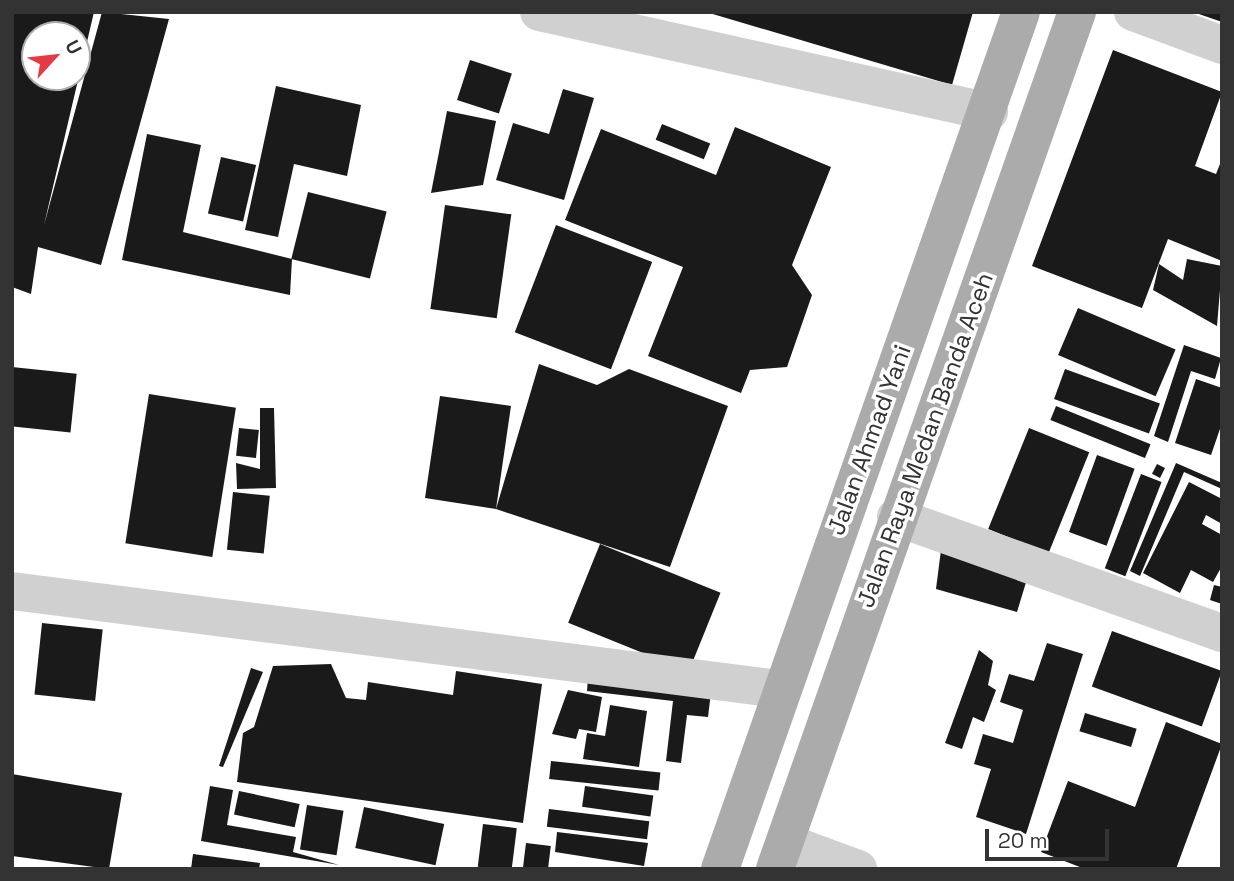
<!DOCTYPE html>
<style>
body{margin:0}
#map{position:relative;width:1234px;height:881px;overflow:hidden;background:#fff;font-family:"Space Grotesk",sans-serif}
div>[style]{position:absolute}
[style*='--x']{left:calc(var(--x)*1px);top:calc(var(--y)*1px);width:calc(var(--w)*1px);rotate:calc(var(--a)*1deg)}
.building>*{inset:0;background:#1a1a1a;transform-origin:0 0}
.minor>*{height:38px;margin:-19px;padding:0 19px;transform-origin:19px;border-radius:19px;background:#d0d0d0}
.major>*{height:38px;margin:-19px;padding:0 19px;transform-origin:19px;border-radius:19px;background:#ababab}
span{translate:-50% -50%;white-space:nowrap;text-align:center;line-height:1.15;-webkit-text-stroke:7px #fff;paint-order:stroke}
.street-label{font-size:24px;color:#333}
.frame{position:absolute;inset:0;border:14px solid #333;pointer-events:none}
.north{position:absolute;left:21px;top:21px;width:70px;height:70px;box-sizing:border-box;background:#fff;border:2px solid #adadad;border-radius:50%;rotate:63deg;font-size:19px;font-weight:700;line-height:28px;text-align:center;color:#333}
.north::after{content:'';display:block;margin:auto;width:24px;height:32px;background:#e63946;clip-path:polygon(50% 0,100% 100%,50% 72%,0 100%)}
.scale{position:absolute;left:985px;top:829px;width:124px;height:32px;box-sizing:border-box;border:4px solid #333;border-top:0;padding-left:9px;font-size:21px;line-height:24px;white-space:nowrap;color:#333;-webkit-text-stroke:5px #fff;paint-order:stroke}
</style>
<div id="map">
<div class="building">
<div style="clip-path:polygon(evenodd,12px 12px,94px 12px,44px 225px,102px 12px,169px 19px,101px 265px,38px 247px,31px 294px,12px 287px,12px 12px,35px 35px,77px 35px,77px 77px,35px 77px,35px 35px)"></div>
<div style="clip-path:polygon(706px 12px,973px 12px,952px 85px)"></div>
<div style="clip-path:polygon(1196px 12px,1222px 12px,1222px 22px,1196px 13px)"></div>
<div style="clip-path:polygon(1113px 50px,1222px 92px,1195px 166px,1216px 174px,1222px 159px,1222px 261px,1168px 239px,1142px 308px,1032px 266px)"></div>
<div style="left:470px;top:60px;width:44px;height:42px;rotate:18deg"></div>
<div style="clip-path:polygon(276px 86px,361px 105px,347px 176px,294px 164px,278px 237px,245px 230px)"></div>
<div style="clip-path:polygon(563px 89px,594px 98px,564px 200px,496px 180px,513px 123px,549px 134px)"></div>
<div style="clip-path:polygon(447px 111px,496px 121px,483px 185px,431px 193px)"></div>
<div style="left:662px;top:124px;width:52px;height:17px;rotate:22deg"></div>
<div style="clip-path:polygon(735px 127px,831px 167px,792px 265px,812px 295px,787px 367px,750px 370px,741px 393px,648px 356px,683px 267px,565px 220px,601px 129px,716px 175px)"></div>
<div style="clip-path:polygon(147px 134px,201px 145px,183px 232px,292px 259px,290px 295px,122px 260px)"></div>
<div style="left:221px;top:157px;width:36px;height:58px;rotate:13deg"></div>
<div style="left:308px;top:192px;width:81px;height:69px;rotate:14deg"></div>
<div style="left:445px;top:205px;width:67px;height:105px;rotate:8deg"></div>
<div style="left:556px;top:225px;width:103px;height:115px;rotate:21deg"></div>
<div style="clip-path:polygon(1187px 259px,1222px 266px,1217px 326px,1153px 290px,1159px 264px,1183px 280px)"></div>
<div style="left:1078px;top:308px;width:106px;height:51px;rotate:23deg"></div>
<div style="clip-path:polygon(1184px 345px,1221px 358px,1215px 379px,1191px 371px,1168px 442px,1154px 436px)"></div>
<div style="clip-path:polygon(539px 364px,597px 385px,629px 369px,728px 406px,670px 567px,496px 509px,425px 498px,440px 396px,511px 406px,496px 509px)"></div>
<div style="left:12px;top:367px;width:65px;height:59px;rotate:6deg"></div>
<div style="left:1065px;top:369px;width:101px;height:32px;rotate:20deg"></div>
<div style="clip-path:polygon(1196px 379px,1222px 388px,1222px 423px,1211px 455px,1175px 443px)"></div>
<div style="left:149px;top:394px;width:88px;height:151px;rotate:9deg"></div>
<div style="left:1056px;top:406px;width:102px;height:15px;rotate:22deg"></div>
<div style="clip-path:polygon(260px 408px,274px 408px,276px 488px,237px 489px,236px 463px,260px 469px)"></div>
<div style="left:239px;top:428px;width:20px;height:28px;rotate:6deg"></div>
<div style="left:1029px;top:428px;width:65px;height:109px;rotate:22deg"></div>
<div style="left:1097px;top:455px;width:40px;height:82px;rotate:20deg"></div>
<div style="clip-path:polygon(1176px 463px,1222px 483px,1222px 489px,1184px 472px,1140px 576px,1130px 571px)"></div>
<div style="left:1157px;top:464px;width:9px;height:11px;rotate:27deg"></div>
<div style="left:1141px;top:474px;width:22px;height:101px;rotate:21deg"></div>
<div style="clip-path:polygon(1189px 482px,1222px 499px,1222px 524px,1206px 515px,1202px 524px,1222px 535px,1222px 566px,1213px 582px,1191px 570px,1180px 593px,1143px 573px)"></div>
<div style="left:233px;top:492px;width:37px;height:58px;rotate:6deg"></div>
<div style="left:600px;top:544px;width:130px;height:85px;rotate:22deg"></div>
<div style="clip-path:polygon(941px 550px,1027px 579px,1017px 612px,936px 589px)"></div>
<div style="clip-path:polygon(1214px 585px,1222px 587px,1222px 604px,1210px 600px)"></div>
<div style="left:42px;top:623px;width:61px;height:72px;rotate:6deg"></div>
<div style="left:1112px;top:631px;width:117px;height:59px;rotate:20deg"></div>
<div style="clip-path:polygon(1047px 643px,1083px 654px,1026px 834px,976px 817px,991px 769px,974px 764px,983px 734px,1013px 743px,1023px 710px,1000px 702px,1009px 674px,1034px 681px)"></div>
<div style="clip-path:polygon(979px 650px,993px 661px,988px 685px,996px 690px,984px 722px,973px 717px,962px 749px,945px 743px)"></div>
<div style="clip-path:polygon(331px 664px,346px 698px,366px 700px,368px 682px,453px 695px,456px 671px,542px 684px,523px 823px,237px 782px,243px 733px,254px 727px,273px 666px)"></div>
<div style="clip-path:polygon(251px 668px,263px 672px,223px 767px,219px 766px)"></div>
<div style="clip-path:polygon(588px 677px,711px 692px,708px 717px,687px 715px,681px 763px,666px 761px,673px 701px,587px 691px)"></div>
<div style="clip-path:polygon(568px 690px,602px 697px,596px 732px,579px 729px,576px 739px,552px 734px)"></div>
<div style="clip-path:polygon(610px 705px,647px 711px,639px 767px,583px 759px,587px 733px,605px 736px)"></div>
<div style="left:1085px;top:713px;width:54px;height:19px;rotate:17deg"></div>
<div style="clip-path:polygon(1166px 722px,1222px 744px,1176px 869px,1085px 869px,1041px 852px,1068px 781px,1135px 807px)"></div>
<div style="left:551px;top:761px;width:110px;height:18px;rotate:6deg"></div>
<div style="clip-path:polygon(12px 774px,122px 793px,109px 869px,12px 856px)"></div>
<div style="clip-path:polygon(210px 786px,233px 790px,227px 825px,296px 837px,293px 852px,339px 865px,201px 841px)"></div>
<div style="left:585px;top:786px;width:69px;height:21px;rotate:8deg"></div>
<div style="left:239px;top:791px;width:62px;height:24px;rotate:12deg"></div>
<div style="left:307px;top:805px;width:37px;height:45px;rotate:9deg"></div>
<div style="left:364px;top:807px;width:82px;height:42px;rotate:12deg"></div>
<div style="left:549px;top:809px;width:101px;height:18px;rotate:7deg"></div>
<div style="left:483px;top:824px;width:34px;height:43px;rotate:7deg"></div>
<div style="clip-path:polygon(557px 832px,648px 843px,644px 866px,555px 852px)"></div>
<div style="left:526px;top:843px;width:25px;height:26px;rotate:7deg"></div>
<div style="clip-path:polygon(193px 854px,260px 863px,259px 869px,191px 869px)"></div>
</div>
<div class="minor">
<div style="--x:539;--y:12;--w:461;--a:12.5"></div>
<div style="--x:1133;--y:12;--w:95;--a:20.3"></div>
<div style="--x:896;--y:517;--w:346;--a:19.6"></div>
<div style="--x:12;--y:591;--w:773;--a:7.28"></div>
<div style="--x:785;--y:842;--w:78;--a:20.3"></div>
</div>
<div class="major">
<div style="--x:720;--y:869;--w:908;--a:-70.65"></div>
<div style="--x:775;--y:869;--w:909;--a:-70.59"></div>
</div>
<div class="street-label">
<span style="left:869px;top:440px;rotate:-70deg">Jalan Ahmad Yani</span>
<span style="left:925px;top:440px;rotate:-70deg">Jalan Raya Medan Banda Aceh</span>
</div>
<div class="frame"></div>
<div class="north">U</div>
<div class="scale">20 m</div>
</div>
